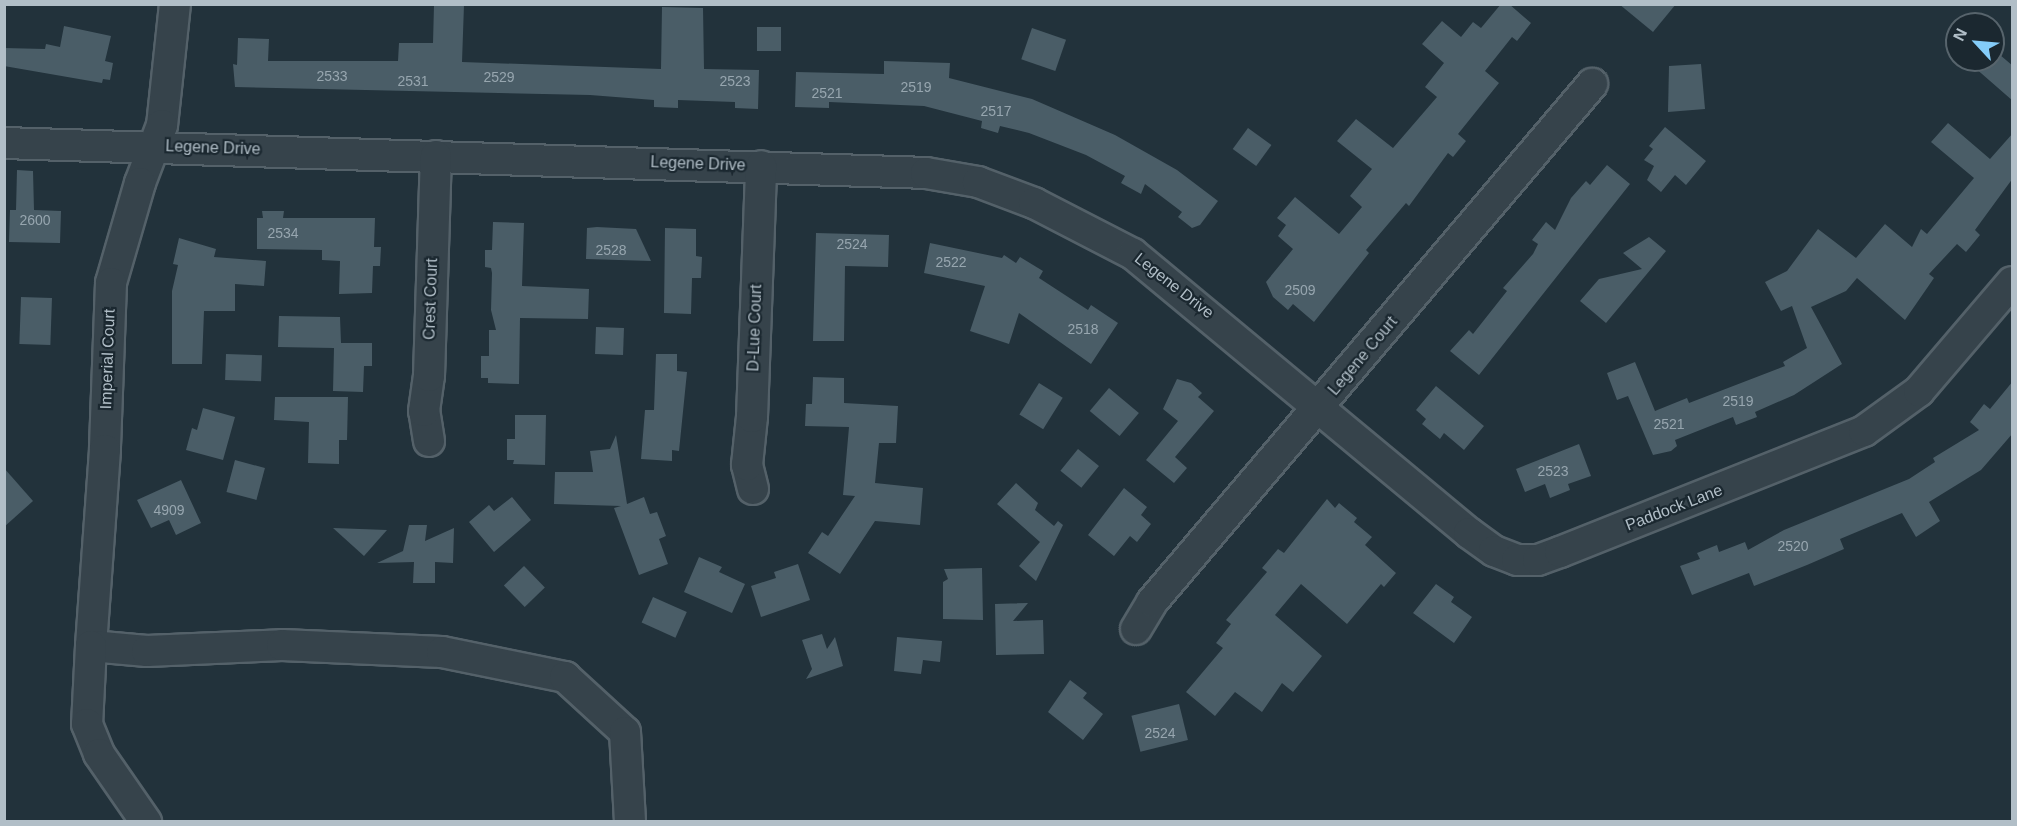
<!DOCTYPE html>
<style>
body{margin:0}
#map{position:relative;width:2017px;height:826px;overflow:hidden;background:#22323b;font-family:Arial,sans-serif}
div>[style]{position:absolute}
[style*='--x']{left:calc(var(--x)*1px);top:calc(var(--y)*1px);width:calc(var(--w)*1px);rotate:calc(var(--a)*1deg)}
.building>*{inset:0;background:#4a5d67;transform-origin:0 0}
.roads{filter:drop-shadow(2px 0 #546169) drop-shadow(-2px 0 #546169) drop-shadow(0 2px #546169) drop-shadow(0 -2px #546169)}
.minor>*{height:30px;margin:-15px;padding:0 15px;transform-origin:15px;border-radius:15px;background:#36434b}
span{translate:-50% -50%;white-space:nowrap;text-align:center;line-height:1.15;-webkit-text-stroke:4.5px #1b2830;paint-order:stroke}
.number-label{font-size:14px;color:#97a6af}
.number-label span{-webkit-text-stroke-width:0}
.street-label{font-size:16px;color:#b1bec7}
.frame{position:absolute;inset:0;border:6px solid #b1bec7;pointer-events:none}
.north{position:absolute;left:1945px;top:12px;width:60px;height:60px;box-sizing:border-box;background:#1b2830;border:2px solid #57646c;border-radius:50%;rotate:296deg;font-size:16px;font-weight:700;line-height:24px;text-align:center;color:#b1bec7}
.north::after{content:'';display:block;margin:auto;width:21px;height:27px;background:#84ccf8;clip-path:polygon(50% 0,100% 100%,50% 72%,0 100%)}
</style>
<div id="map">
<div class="building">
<div style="clip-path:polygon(1501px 4px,1509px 4px,1531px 23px,1517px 41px,1512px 37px,1485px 71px,1499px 83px,1458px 134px,1466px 141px,1453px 157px,1448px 153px,1409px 206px,1406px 203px,1366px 250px,1369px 253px,1314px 322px,1293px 304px,1288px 310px,1273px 297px,1266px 282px,1293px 249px,1278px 236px,1286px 225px,1277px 218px,1295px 197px,1339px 234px,1362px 207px,1350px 196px,1372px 169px,1337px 141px,1356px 119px,1393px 148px,1437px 97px,1425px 87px,1444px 63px,1422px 44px,1442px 21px,1461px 37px,1473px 22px,1481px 28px)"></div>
<div style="clip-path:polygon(1619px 4px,1676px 4px,1653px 32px)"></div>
<div style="clip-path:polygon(434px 5px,464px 5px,462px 62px,661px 69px,662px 7px,703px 8px,704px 69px,759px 70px,758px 109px,735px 108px,735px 102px,678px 100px,678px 108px,654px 107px,654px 100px,590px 95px,235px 87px,233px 64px,237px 65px,238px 38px,269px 39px,268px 61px,398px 61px,399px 43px,433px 43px)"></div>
<div style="clip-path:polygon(64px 26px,111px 36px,105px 61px,113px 63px,110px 80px,103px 79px,102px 83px,4px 66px,4px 48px,45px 49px,46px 44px,60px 47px)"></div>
<div style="left:757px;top:27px;width:24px;height:24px"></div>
<div style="left:1032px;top:28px;width:36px;height:33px;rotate:19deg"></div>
<div style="clip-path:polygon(1993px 49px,2013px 66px,2013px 101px,1966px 60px,1993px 60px)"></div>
<div style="clip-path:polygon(884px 61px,950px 63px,949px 78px,1032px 99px,1115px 135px,1177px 170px,1218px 201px,1200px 225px,1192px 228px,1178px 217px,1182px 212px,1145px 184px,1141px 194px,1121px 183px,1125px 176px,1086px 155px,1029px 133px,1000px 126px,998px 133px,981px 128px,982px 121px,924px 106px,829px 102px,829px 108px,795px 107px,796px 72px,884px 74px)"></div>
<div style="clip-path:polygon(1701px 64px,1705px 109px,1668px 112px,1669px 66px)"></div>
<div style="clip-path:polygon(1948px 123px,1990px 159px,2013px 133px,2013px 178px,1975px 230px,1980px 235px,1966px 252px,1957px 244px,1929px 274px,1934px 278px,1905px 320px,1857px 278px,1846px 291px,1811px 307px,1842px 364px,1794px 395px,1755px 412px,1757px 417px,1736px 425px,1733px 417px,1675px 440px,1677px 446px,1671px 451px,1653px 455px,1628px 396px,1617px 400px,1607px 373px,1635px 362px,1655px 411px,1687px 398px,1689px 403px,1785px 366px,1783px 362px,1807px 348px,1792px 306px,1781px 311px,1765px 282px,1787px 271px,1818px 229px,1856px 258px,1885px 224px,1912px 247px,1921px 229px,1927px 234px,1974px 178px,1931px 142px)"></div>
<div style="clip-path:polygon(1665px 127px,1706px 161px,1686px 185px,1675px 175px,1661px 192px,1647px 180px,1654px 166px,1644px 160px,1653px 149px,1649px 146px)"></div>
<div style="left:1248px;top:128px;width:29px;height:26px;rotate:36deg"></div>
<div style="clip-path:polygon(1607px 165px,1630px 184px,1479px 375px,1450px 351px,1469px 330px,1473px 334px,1507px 291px,1503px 288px,1533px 254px,1538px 244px,1532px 240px,1546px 222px,1555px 230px,1571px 198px,1586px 181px,1590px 185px)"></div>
<div style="clip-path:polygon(17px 170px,33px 171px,34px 210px,61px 211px,60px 243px,9px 242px,10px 210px,16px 210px)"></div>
<div style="clip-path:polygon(262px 211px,284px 211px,283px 218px,375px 218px,374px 247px,381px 247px,380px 266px,373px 266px,372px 293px,339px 294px,340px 261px,322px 260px,322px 250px,257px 249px,257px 218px,263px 218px)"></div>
<div style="clip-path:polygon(493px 222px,524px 223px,522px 286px,589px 289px,588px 319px,520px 318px,519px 384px,488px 383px,488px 378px,481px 378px,481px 356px,489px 356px,489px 330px,496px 330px,491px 310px,492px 273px,491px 268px,485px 267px,485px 250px,492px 250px)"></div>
<div style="clip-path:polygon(597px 227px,636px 229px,651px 261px,586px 259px,587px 228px)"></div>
<div style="clip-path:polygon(665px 228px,696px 229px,696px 256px,702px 257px,701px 278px,692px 278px,691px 314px,664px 313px)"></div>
<div style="clip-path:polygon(816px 233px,889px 235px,888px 267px,845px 266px,844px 341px,813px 341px)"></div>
<div style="clip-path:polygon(1649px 237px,1666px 251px,1606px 323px,1580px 301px,1599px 279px,1642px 269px,1623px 253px)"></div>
<div style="clip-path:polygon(179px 238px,216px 249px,214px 257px,266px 261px,264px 286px,235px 284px,235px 311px,204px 311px,202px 364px,172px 364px,172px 291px,178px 265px,173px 264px)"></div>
<div style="clip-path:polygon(930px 243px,1002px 258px,1004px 255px,1016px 263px,1020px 257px,1043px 271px,1039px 278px,1088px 310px,1091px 305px,1118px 323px,1091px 364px,1019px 313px,1009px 344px,970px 331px,985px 286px,924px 273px)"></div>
<div style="left:21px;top:297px;width:31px;height:47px;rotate:2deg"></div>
<div style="clip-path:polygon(279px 316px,340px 317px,341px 343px,372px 343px,372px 366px,364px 366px,363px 392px,333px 391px,334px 348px,278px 347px)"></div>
<div style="left:596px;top:327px;width:28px;height:27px;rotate:2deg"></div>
<div style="left:226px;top:354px;width:36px;height:26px;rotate:2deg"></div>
<div style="clip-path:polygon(656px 354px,677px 354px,677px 371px,687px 372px,679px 451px,672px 450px,672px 461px,641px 459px,645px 410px,654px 410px)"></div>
<div style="clip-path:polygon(813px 377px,844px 378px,844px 403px,898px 406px,896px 443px,879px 443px,875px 483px,923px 488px,920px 525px,875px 521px,840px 574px,808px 553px,822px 532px,828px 536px,855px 496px,843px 495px,849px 427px,805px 426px,806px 404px,812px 404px)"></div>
<div style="clip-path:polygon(1177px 379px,1191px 383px,1202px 393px,1198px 397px,1214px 411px,1175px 457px,1187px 468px,1174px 483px,1146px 460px,1178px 421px,1163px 409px)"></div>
<div style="clip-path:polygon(2013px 381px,2013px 433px,1981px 470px,1929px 502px,1940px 521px,1916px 537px,1902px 513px,1840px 539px,1844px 549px,1807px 565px,1754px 586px,1749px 573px,1692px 595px,1680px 566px,1700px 559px,1697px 553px,1717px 545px,1719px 552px,1745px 542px,1748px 550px,1784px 530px,1909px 479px,1935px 462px,1933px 458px,1979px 430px,1970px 422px,1984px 404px,1990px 409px)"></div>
<div style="left:1039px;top:383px;width:28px;height:37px;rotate:32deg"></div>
<div style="clip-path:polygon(1436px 386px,1484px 426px,1464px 450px,1444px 433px,1440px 439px,1422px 424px,1426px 419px,1416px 410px)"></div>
<div style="left:1109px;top:388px;width:39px;height:30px;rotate:40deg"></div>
<div style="clip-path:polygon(275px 397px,348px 397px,347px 440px,339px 440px,339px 464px,308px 463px,309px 422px,274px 420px)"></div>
<div style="clip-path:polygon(203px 408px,235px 417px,223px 460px,186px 450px,192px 428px,197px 430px)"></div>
<div style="clip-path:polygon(515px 415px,546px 415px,545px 465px,513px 464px,514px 460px,507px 460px,507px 439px,515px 439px)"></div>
<div style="clip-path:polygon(616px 435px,627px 504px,644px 497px,650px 514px,657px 512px,666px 536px,659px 539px,668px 564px,639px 575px,614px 508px,621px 506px,554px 504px,555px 472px,593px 472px,590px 451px,610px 449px)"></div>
<div style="clip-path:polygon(1579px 444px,1591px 476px,1568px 484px,1570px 490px,1550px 498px,1545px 484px,1525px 492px,1516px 469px)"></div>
<div style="left:1078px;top:449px;width:27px;height:28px;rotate:39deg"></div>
<div style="left:235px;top:460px;width:31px;height:33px;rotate:15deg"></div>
<div style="clip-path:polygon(4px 468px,33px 501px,4px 527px)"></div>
<div style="clip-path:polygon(181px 480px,201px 523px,176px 535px,169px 520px,151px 528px,137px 500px)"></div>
<div style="clip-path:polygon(1016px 483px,1038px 503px,1035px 510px,1054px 526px,1058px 521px,1063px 525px,1036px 581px,1019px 566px,1040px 542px,997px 504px)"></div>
<div style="clip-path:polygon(1124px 488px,1147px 507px,1141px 515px,1151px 524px,1137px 542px,1130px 536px,1114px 556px,1088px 535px)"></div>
<div style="clip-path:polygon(512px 497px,531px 520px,494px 552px,469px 522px,489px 505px,494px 511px)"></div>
<div style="clip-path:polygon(1327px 499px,1335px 508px,1339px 503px,1357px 518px,1354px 522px,1372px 537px,1365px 545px,1396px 573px,1384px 587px,1381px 584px,1347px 624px,1301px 584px,1275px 615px,1322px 656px,1293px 692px,1282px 683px,1262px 712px,1235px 692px,1215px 716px,1186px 692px,1223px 648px,1216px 643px,1231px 624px,1226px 620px,1267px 572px,1262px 568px,1278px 549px,1284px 553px)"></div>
<div style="clip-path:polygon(409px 525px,427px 525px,425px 541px,454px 528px,453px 563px,435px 562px,435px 583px,413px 583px,414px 562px,377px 563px,403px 551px)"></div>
<div style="clip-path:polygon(333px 528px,387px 530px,364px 556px)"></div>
<div style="clip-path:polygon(699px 557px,722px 567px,719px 572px,745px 584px,732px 613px,684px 592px)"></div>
<div style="clip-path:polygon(798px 564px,810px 600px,761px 617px,751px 586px,776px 578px,774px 572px)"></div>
<div style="left:524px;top:566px;width:30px;height:28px;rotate:46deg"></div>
<div style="clip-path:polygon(982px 568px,983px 620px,943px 619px,943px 582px,948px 579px,944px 569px)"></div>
<div style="clip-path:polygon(1436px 584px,1454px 597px,1451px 602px,1472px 617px,1454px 643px,1413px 613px)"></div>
<div style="left:653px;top:597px;width:37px;height:28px;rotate:24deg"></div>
<div style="clip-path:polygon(1028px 603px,1013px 621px,1043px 620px,1044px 654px,996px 655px,995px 604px)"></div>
<div style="clip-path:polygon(822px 634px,827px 649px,835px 637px,843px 666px,806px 679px,812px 669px,802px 640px)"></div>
<div style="clip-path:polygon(897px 637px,942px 641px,940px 662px,923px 660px,921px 674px,894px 671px)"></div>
<div style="clip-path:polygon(1070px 680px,1087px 693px,1083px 698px,1103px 714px,1083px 740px,1048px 712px)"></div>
<div style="left:1179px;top:704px;width:37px;height:49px;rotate:76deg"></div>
</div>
<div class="roads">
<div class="minor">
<div style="--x:175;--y:4;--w:122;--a:96.1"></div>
<div style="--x:162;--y:125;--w:62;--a:110.8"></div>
<div style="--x:140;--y:183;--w:104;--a:106.2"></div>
<div style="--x:111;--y:283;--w:167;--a:92.1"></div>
<div style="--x:105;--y:450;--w:196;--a:94.1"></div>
<div style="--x:91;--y:646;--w:56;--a:5.1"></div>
<div style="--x:147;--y:651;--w:135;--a:-2.5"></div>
<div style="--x:282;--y:645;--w:160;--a:2.5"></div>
<div style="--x:442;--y:652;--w:126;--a:11.5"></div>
<div style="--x:565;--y:677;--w:81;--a:42.5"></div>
<div style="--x:625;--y:732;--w:90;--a:86.8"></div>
<div style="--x:4;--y:143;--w:922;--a:1.86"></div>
<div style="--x:926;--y:173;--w:53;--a:9.8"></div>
<div style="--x:978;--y:182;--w:60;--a:20.6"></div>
<div style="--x:1034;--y:203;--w:111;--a:27.3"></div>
<div style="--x:1133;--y:254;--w:437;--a:39.7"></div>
<div style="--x:1469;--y:533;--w:31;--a:36"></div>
<div style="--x:1494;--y:551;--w:25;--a:21"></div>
<div style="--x:1517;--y:560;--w:21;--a:0"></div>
<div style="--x:1538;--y:560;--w:23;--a:-20"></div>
<div style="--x:1560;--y:552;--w:327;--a:-21.7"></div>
<div style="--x:1864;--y:431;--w:68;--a:-36"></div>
<div style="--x:1919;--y:391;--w:143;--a:-49.5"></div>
<div style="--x:429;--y:441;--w:30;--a:-99"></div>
<div style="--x:424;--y:411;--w:35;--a:-82"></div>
<div style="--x:429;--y:376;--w:220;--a:-88.2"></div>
<div style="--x:753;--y:489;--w:25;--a:-104"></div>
<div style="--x:747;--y:465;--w:48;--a:-84.1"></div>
<div style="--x:752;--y:417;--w:251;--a:-87.9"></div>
<div style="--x:1136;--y:629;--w:31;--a:-59"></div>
<div style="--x:1152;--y:602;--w:680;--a:-49.65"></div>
<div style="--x:91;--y:646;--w:78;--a:92.9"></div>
<div style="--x:87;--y:724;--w:32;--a:68"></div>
<div style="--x:99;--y:754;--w:83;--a:55.3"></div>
</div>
</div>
<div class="number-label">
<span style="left:332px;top:76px">2533</span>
<span style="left:499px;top:77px">2529</span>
<span style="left:413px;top:81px">2531</span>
<span style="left:735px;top:81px">2523</span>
<span style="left:916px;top:87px">2519</span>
<span style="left:827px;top:93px">2521</span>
<span style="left:996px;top:111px">2517</span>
<span style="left:35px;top:220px">2600</span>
<span style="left:283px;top:233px">2534</span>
<span style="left:852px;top:244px">2524</span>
<span style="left:611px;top:250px">2528</span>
<span style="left:951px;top:262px">2522</span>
<span style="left:1300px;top:290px">2509</span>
<span style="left:1083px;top:329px">2518</span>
<span style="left:1738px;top:401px">2519</span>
<span style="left:1669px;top:424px">2521</span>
<span style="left:1553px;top:471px">2523</span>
<span style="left:169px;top:510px">4909</span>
<span style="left:1793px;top:546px">2520</span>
<span style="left:1160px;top:733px">2524</span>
</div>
<div class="street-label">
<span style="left:213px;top:148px;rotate:2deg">Legene Drive</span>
<span style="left:698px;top:164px;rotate:2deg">Legene Drive</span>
<span style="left:1174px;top:286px;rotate:38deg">Legene Drive</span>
<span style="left:431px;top:299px;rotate:-88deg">Crest Court</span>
<span style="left:755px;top:328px;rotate:-88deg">D-Lue Court</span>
<span style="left:1363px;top:356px;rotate:-50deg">Legene Court</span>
<span style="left:108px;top:359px;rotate:-88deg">Imperial Court</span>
<span style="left:1674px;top:508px;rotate:-21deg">Paddock Lane</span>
</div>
<div class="frame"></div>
<div class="north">N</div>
</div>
